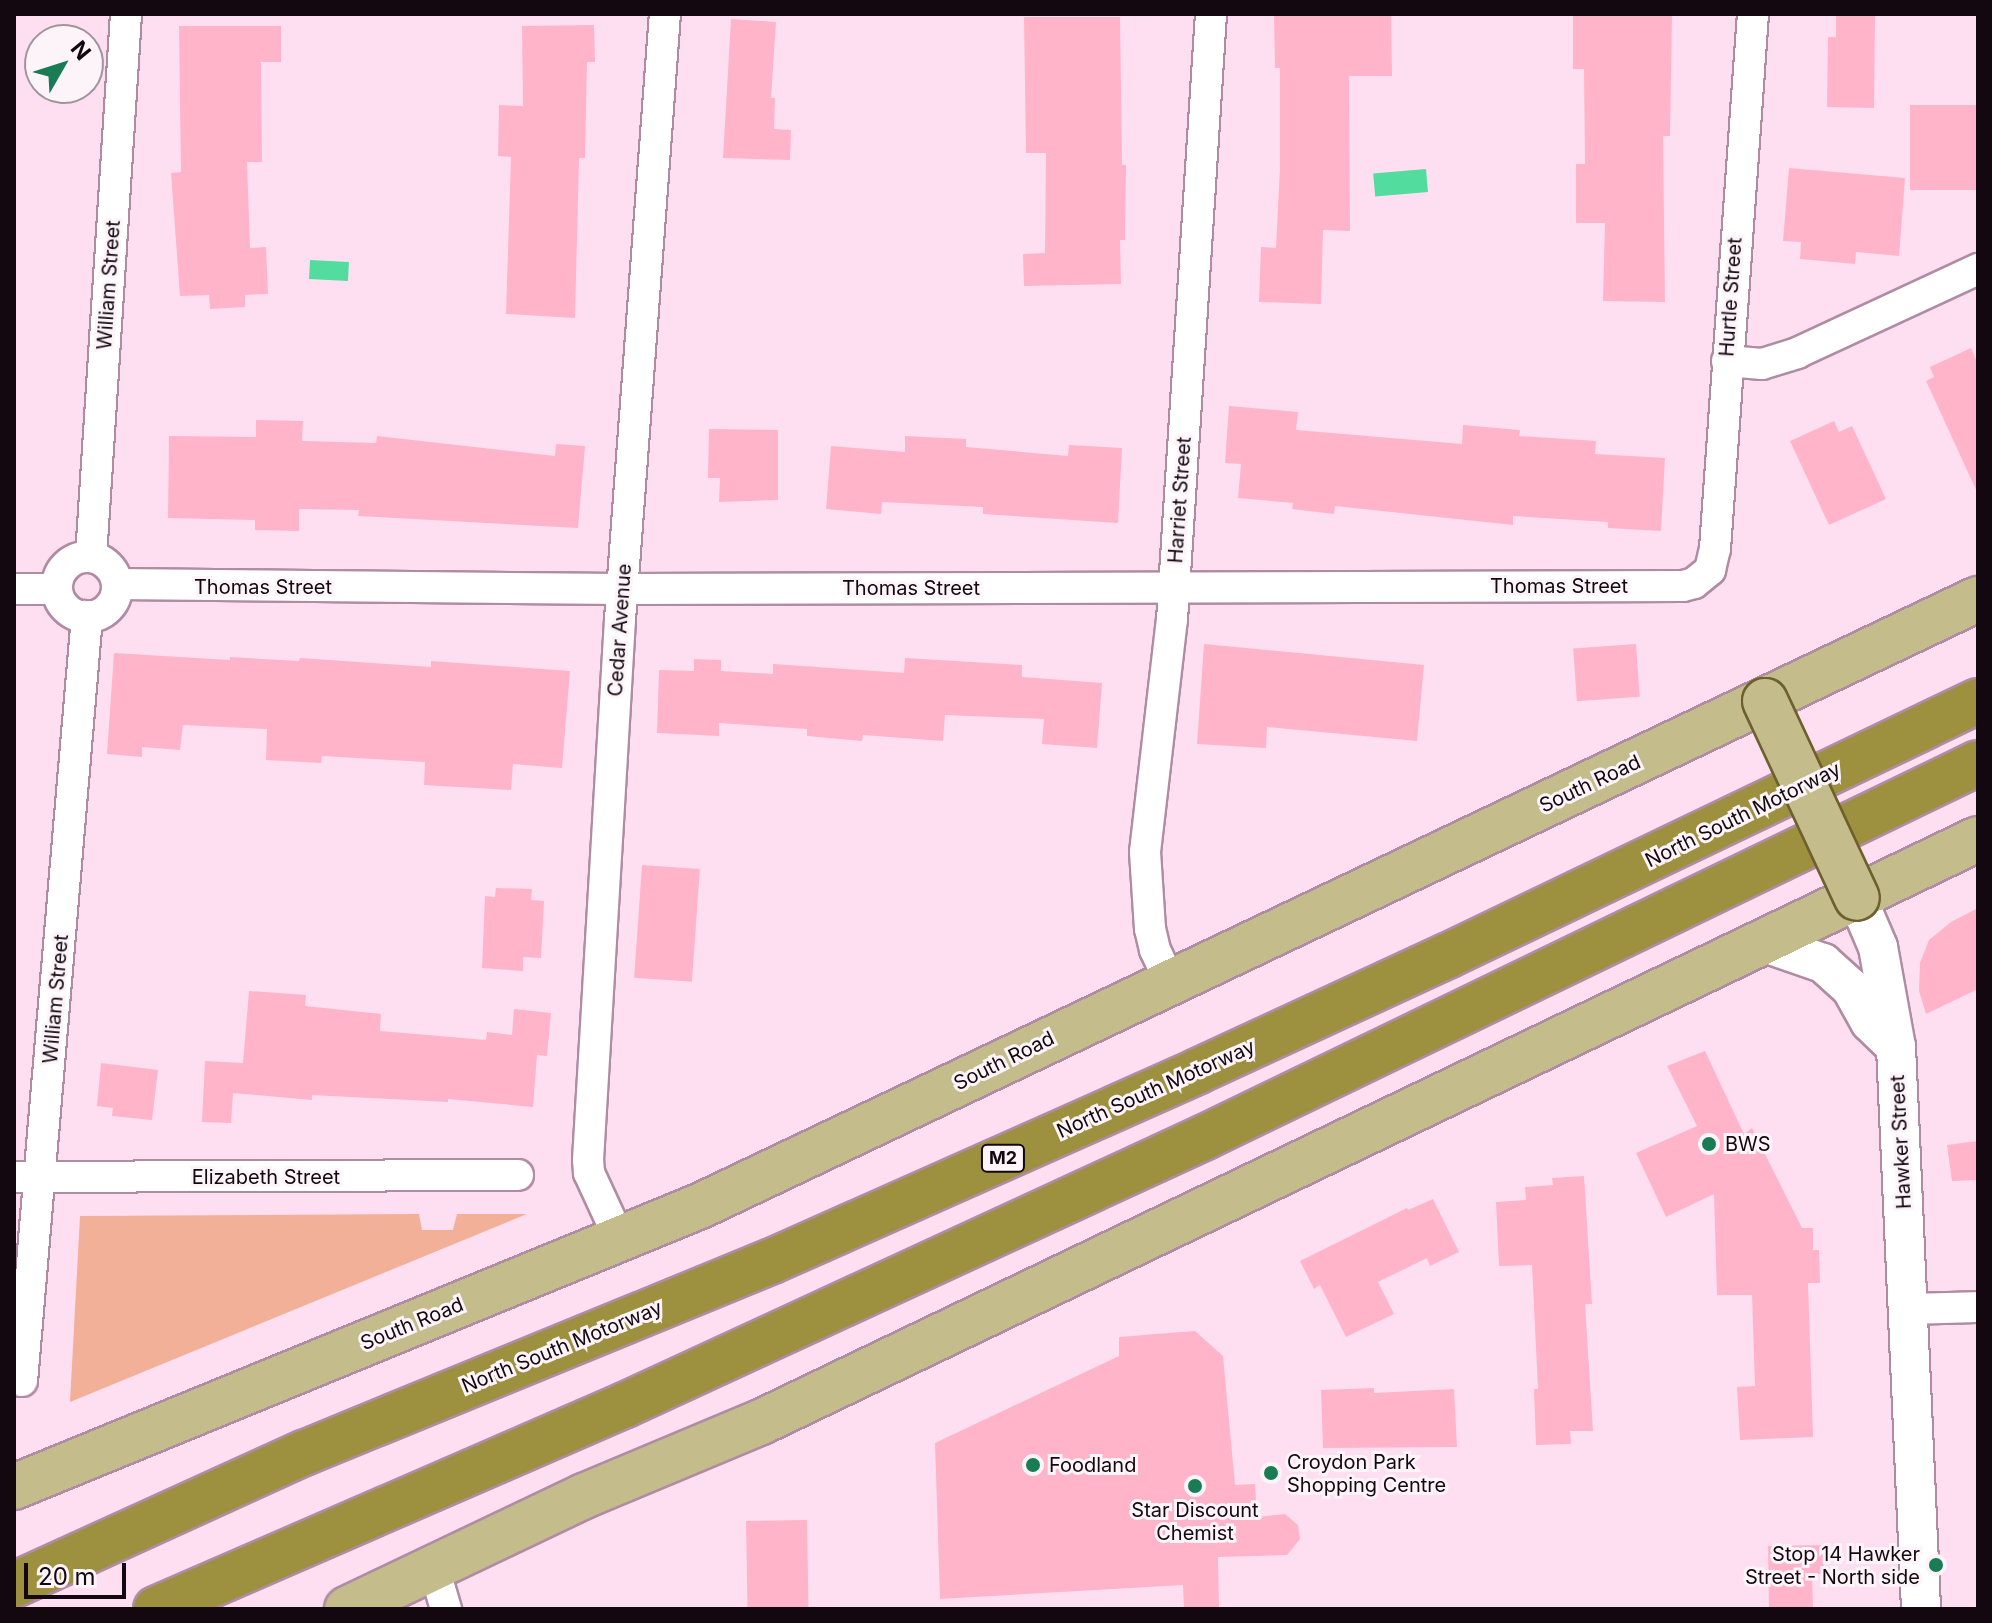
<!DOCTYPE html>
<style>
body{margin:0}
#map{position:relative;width:1992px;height:1623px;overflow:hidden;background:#fedff2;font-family:Inter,sans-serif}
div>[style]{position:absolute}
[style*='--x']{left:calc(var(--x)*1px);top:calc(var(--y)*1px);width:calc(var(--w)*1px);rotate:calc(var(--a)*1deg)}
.green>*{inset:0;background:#f2b099}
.water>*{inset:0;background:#52dc9e;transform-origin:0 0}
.building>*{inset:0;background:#ffb4ca;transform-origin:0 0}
.roads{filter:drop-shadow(2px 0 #b08ca3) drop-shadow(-2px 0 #b08ca3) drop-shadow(0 2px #b08ca3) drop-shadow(0 -2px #b08ca3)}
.minor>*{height:30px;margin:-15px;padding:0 15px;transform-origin:15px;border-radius:15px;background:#fff}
.minor>.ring{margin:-15px;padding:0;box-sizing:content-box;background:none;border:30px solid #fff;border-radius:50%}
.tertiary>*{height:38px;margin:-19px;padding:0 19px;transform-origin:19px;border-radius:19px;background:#fff}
.primary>*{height:44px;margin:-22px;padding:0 22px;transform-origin:22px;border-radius:22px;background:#c4bc8b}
.motorway>*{height:44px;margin:-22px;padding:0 22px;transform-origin:22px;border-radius:22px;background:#9d903e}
.bridges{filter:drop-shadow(2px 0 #6d602e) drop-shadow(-2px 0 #6d602e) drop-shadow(0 2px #6d602e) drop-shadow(0 -2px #6d602e)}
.primary-bridge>*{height:44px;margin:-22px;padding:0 22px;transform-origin:22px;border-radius:22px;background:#c4bc8b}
.dots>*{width:22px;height:22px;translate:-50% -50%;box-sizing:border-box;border:4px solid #fcf4f9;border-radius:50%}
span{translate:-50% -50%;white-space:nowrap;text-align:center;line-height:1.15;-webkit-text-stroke:6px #fcf4f9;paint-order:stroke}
.shield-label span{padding:2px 6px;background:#fcf4f9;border:2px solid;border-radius:6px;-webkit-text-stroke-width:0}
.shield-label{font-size:18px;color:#140810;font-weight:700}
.street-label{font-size:20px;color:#140810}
.poi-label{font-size:20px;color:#140810}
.left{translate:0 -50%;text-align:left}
.right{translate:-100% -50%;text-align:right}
.frame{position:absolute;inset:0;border:16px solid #140810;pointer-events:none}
.north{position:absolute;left:24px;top:24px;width:80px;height:80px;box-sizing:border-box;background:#fcf4f9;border:2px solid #9f969c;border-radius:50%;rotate:51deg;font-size:22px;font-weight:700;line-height:32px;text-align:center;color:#140810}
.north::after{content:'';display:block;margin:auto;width:28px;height:36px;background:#1a7c54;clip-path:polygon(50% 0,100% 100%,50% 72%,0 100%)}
.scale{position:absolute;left:24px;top:1563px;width:102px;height:36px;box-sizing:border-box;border:4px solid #140810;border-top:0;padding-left:10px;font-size:24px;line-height:28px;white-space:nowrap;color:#140810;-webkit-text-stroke:6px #fcf4f9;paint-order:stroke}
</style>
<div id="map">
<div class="green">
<div style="clip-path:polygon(419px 1214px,422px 1230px,453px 1230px,457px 1214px,527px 1214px,70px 1402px,80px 1216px)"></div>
</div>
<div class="water">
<div style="left:1426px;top:169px;width:23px;height:53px;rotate:85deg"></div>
<div style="left:310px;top:260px;width:39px;height:19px;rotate:3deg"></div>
</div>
<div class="building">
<div style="clip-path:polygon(1274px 14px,1391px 14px,1392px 76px,1349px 76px,1350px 231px,1323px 230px,1321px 304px,1259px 302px,1261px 247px,1276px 248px,1280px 168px,1280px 68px,1275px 68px)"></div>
<div style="clip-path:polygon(1836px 14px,1875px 14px,1874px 108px,1827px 107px,1828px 37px,1836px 37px)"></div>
<div style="clip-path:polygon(1573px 15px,1672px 15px,1670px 136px,1663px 136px,1665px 302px,1603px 301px,1605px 223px,1576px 223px,1576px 164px,1585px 164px,1584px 69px,1573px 69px)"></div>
<div style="clip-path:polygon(1024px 17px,1120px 17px,1122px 165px,1126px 165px,1125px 240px,1120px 240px,1121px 284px,1024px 286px,1023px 254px,1045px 253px,1046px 153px,1026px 153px)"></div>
<div style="clip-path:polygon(731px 19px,776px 22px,771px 98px,775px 98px,774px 129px,791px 130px,790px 160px,723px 158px)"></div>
<div style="clip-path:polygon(594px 25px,595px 62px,587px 62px,585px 158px,579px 158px,575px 318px,506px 314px,511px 157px,498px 156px,499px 105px,523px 106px,522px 26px)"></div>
<div style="clip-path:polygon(179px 26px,281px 26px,281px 62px,261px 62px,262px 162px,247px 162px,250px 248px,266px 247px,268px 294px,245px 295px,245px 307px,210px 309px,209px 295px,180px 296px,171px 173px,181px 172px)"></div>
<div style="left:1978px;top:105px;width:85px;height:68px;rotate:90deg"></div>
<div style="clip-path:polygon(1789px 168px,1905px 178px,1899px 256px,1856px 252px,1855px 264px,1800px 259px,1801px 242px,1783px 241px)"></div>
<div style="clip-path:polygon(1971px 348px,1978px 364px,1978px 494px,1926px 381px,1934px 377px,1930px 367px)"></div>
<div style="clip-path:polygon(1229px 406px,1298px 412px,1296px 430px,1462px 444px,1463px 425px,1520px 430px,1519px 436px,1596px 441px,1595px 454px,1665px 458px,1661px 531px,1608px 528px,1608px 522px,1513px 516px,1513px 525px,1335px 506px,1334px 514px,1292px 509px,1293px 503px,1238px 498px,1241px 464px,1225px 463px)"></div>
<div style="clip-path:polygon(256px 420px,303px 421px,302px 441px,376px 443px,377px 436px,555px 456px,556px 444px,585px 446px,578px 528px,358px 516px,359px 510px,299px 509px,299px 531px,255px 530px,255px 520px,168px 518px,169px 436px,256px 437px)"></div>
<div style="clip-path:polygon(1834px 421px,1839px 432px,1852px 426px,1886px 499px,1829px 525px,1790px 441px)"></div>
<div style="clip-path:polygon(709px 429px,778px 430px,778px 500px,719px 502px,720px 478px,708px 478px)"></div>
<div style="clip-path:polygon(905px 436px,966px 439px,966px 447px,1068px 456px,1069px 445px,1122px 448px,1118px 523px,983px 514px,983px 507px,882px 502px,881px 514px,826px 509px,831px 446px,905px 452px)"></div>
<div style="clip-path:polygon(1204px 644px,1424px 665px,1417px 741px,1267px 727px,1266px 748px,1197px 744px)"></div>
<div style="left:1636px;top:644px;width:53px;height:63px;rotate:86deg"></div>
<div style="clip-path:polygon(114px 653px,230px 660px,230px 657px,299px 661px,300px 658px,431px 667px,431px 661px,570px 671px,562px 768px,513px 764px,511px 790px,424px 785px,425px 762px,322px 756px,321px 763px,266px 760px,267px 729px,183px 725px,180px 750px,142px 747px,142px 757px,107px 754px)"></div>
<div style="clip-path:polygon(905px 658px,1022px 665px,1022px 677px,1102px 683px,1097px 748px,1042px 744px,1044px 719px,945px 715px,943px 741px,863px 735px,862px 741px,807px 736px,807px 729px,719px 723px,719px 736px,657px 733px,659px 670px,694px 671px,694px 659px,721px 660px,721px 671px,773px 674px,773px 664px,904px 673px)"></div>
<div style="left:642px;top:865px;width:58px;height:113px;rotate:4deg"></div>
<div style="clip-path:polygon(496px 888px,532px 889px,531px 900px,544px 901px,541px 958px,523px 957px,523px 971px,482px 968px,485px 896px,495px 897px)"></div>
<div style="clip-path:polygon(1978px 908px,1978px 989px,1926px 1014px,1919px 991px,1920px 963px,1929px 940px,1951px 922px)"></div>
<div style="clip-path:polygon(249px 991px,306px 995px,305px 1006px,381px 1014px,380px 1031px,486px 1040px,487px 1032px,512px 1035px,514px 1009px,551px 1013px,547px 1056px,537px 1055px,533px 1107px,448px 1099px,448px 1102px,312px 1095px,312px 1100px,233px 1093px,231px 1123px,202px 1122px,205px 1061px,243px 1063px)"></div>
<div style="clip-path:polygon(1705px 1051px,1744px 1134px,1752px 1128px,1802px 1228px,1813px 1228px,1813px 1250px,1819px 1250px,1820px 1283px,1808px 1283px,1813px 1437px,1740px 1440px,1737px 1387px,1755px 1386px,1752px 1295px,1717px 1295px,1714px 1194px,1666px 1217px,1636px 1153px,1697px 1126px,1667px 1066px)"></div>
<div style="clip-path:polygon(101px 1063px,158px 1070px,152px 1120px,112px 1116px,113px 1108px,97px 1106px)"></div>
<div style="clip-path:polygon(1978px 1141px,1978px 1180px,1952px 1181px,1947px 1145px)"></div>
<div style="clip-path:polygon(1584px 1176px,1592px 1304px,1585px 1304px,1593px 1431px,1570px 1431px,1571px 1444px,1536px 1445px,1534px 1389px,1538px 1389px,1532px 1265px,1499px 1266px,1496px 1202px,1526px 1200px,1525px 1187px,1553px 1185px,1552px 1178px)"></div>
<div style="clip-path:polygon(1433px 1199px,1459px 1252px,1430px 1266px,1427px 1258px,1378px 1282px,1394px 1314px,1346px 1337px,1320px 1285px,1314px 1289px,1300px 1261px,1407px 1208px,1408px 1210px)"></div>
<div style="clip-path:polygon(1195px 1331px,1223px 1356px,1235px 1485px,1255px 1484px,1257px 1517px,1285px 1514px,1298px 1525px,1300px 1539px,1287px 1555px,1218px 1557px,1219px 1609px,1184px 1609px,1183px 1585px,940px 1599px,935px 1443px,1119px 1356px,1119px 1337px)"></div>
<div style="clip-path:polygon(1374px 1388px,1374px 1393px,1454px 1389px,1457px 1447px,1323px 1448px,1321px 1390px)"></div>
<div style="left:807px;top:1520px;width:89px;height:61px;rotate:89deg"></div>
<div style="clip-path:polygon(1823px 1545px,1824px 1574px,1812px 1574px,1813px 1608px,1769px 1609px,1768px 1546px)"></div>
</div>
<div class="roads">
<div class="minor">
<div style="--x:1727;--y:361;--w:35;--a:5"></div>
<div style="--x:1762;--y:364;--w:37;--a:-17"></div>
<div style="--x:1797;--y:353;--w:200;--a:-24.9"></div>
<div style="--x:91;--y:557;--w:544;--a:-86.31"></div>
<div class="ring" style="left:57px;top:557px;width:30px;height:30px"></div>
<div style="--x:117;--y:584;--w:505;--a:0.57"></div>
<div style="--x:622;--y:589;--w:1061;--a:-0.16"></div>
<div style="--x:1683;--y:586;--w:11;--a:-15"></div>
<div style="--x:1694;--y:583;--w:21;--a:-39"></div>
<div style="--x:1710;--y:570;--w:22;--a:-77"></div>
<div style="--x:1715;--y:549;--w:536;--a:-85.94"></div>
<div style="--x:14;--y:589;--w:43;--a:0"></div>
<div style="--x:1170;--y:982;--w:35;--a:-115"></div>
<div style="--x:1155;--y:950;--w:22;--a:-103"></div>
<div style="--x:1150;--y:929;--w:77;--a:-93.7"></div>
<div style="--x:1145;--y:852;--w:234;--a:-83.4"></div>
<div style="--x:1172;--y:620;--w:607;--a:-86.32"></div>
<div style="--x:14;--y:1177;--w:504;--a:-0.23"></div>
<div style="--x:620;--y:1240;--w:74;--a:-114.8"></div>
<div style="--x:589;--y:1173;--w:13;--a:-94"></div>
<div style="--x:588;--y:1160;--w:542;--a:-86.61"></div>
<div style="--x:620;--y:619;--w:607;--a:-85.75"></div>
<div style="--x:1908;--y:1309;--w:70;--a:-1.6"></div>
<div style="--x:22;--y:1381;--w:768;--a:-85.14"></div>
<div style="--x:434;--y:1568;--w:43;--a:73.7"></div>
</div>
<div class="tertiary">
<div style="--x:1857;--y:898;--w:53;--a:66.8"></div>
<div style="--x:1878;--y:947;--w:102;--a:79.8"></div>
<div style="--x:1896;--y:1047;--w:563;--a:87.45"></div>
<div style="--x:1762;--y:942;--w:65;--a:19"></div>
<div style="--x:1823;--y:963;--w:38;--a:42"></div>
<div style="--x:1851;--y:988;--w:39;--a:61"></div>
<div style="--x:1870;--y:1022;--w:36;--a:44"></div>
</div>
<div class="primary">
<div style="--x:14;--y:1487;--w:741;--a:-22.28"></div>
<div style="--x:700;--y:1206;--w:1415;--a:-25.41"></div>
<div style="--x:347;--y:1609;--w:263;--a:-25.5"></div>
<div style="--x:584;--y:1496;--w:192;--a:-22.7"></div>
<div style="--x:761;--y:1422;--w:1349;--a:-25.6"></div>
</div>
<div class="motorway">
<div style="--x:14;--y:1585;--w:319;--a:-24.5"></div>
<div style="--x:304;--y:1453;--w:506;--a:-22.31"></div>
<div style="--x:772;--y:1261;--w:466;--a:-24"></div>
<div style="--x:1198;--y:1071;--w:274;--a:-24.8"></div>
<div style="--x:1447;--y:956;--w:589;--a:-25.65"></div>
<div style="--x:156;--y:1609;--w:511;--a:-23.51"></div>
<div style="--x:625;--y:1405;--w:639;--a:-24.8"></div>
<div style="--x:1205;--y:1137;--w:859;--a:-25.82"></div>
</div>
</div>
<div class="bridges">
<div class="primary-bridge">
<div style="--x:1765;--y:701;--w:217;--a:65"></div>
</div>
</div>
<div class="dots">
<div style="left:1709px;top:1144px;background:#1a7c54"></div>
<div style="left:1033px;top:1465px;background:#1a7c54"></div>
<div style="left:1271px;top:1473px;background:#1a7c54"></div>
<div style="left:1195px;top:1486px;background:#1a7c54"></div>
<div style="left:1936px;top:1565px;background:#1a7c54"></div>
</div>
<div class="shield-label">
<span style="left:1003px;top:1158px">M2</span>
</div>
<div class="street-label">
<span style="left:109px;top:285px;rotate:-86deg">William Street</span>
<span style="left:1731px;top:297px;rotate:-86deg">Hurtle Street</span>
<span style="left:1180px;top:500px;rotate:-86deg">Harriet Street</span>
<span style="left:1559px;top:586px">Thomas Street</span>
<span style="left:263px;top:587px">Thomas Street</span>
<span style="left:911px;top:588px">Thomas Street</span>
<span style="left:620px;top:630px;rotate:-86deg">Cedar Avenue</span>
<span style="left:1590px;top:784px;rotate:-25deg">South Road</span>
<span style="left:1743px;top:815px;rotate:-26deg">North South Motorway</span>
<span style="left:56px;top:999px;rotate:-85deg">William Street</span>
<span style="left:1004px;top:1061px;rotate:-26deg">South Road</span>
<span style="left:1156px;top:1089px;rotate:-24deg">North South Motorway</span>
<span style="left:1901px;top:1142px;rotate:-93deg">Hawker Street</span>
<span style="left:266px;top:1177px">Elizabeth Street</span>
<span style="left:412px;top:1324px;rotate:-22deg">South Road</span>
<span style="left:562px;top:1347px;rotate:-22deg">North South Motorway</span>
</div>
<div class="poi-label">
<span class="left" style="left:1725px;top:1144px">BWS</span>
<span class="left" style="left:1287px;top:1474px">Croydon Park<br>Shopping Centre</span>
<span class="left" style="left:1049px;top:1465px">Foodland</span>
<span style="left:1195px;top:1522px">Star Discount<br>Chemist</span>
<span class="right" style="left:1920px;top:1566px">Stop 14 Hawker<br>Street - North side</span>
</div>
<div class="frame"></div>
<div class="north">N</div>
<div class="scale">20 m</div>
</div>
